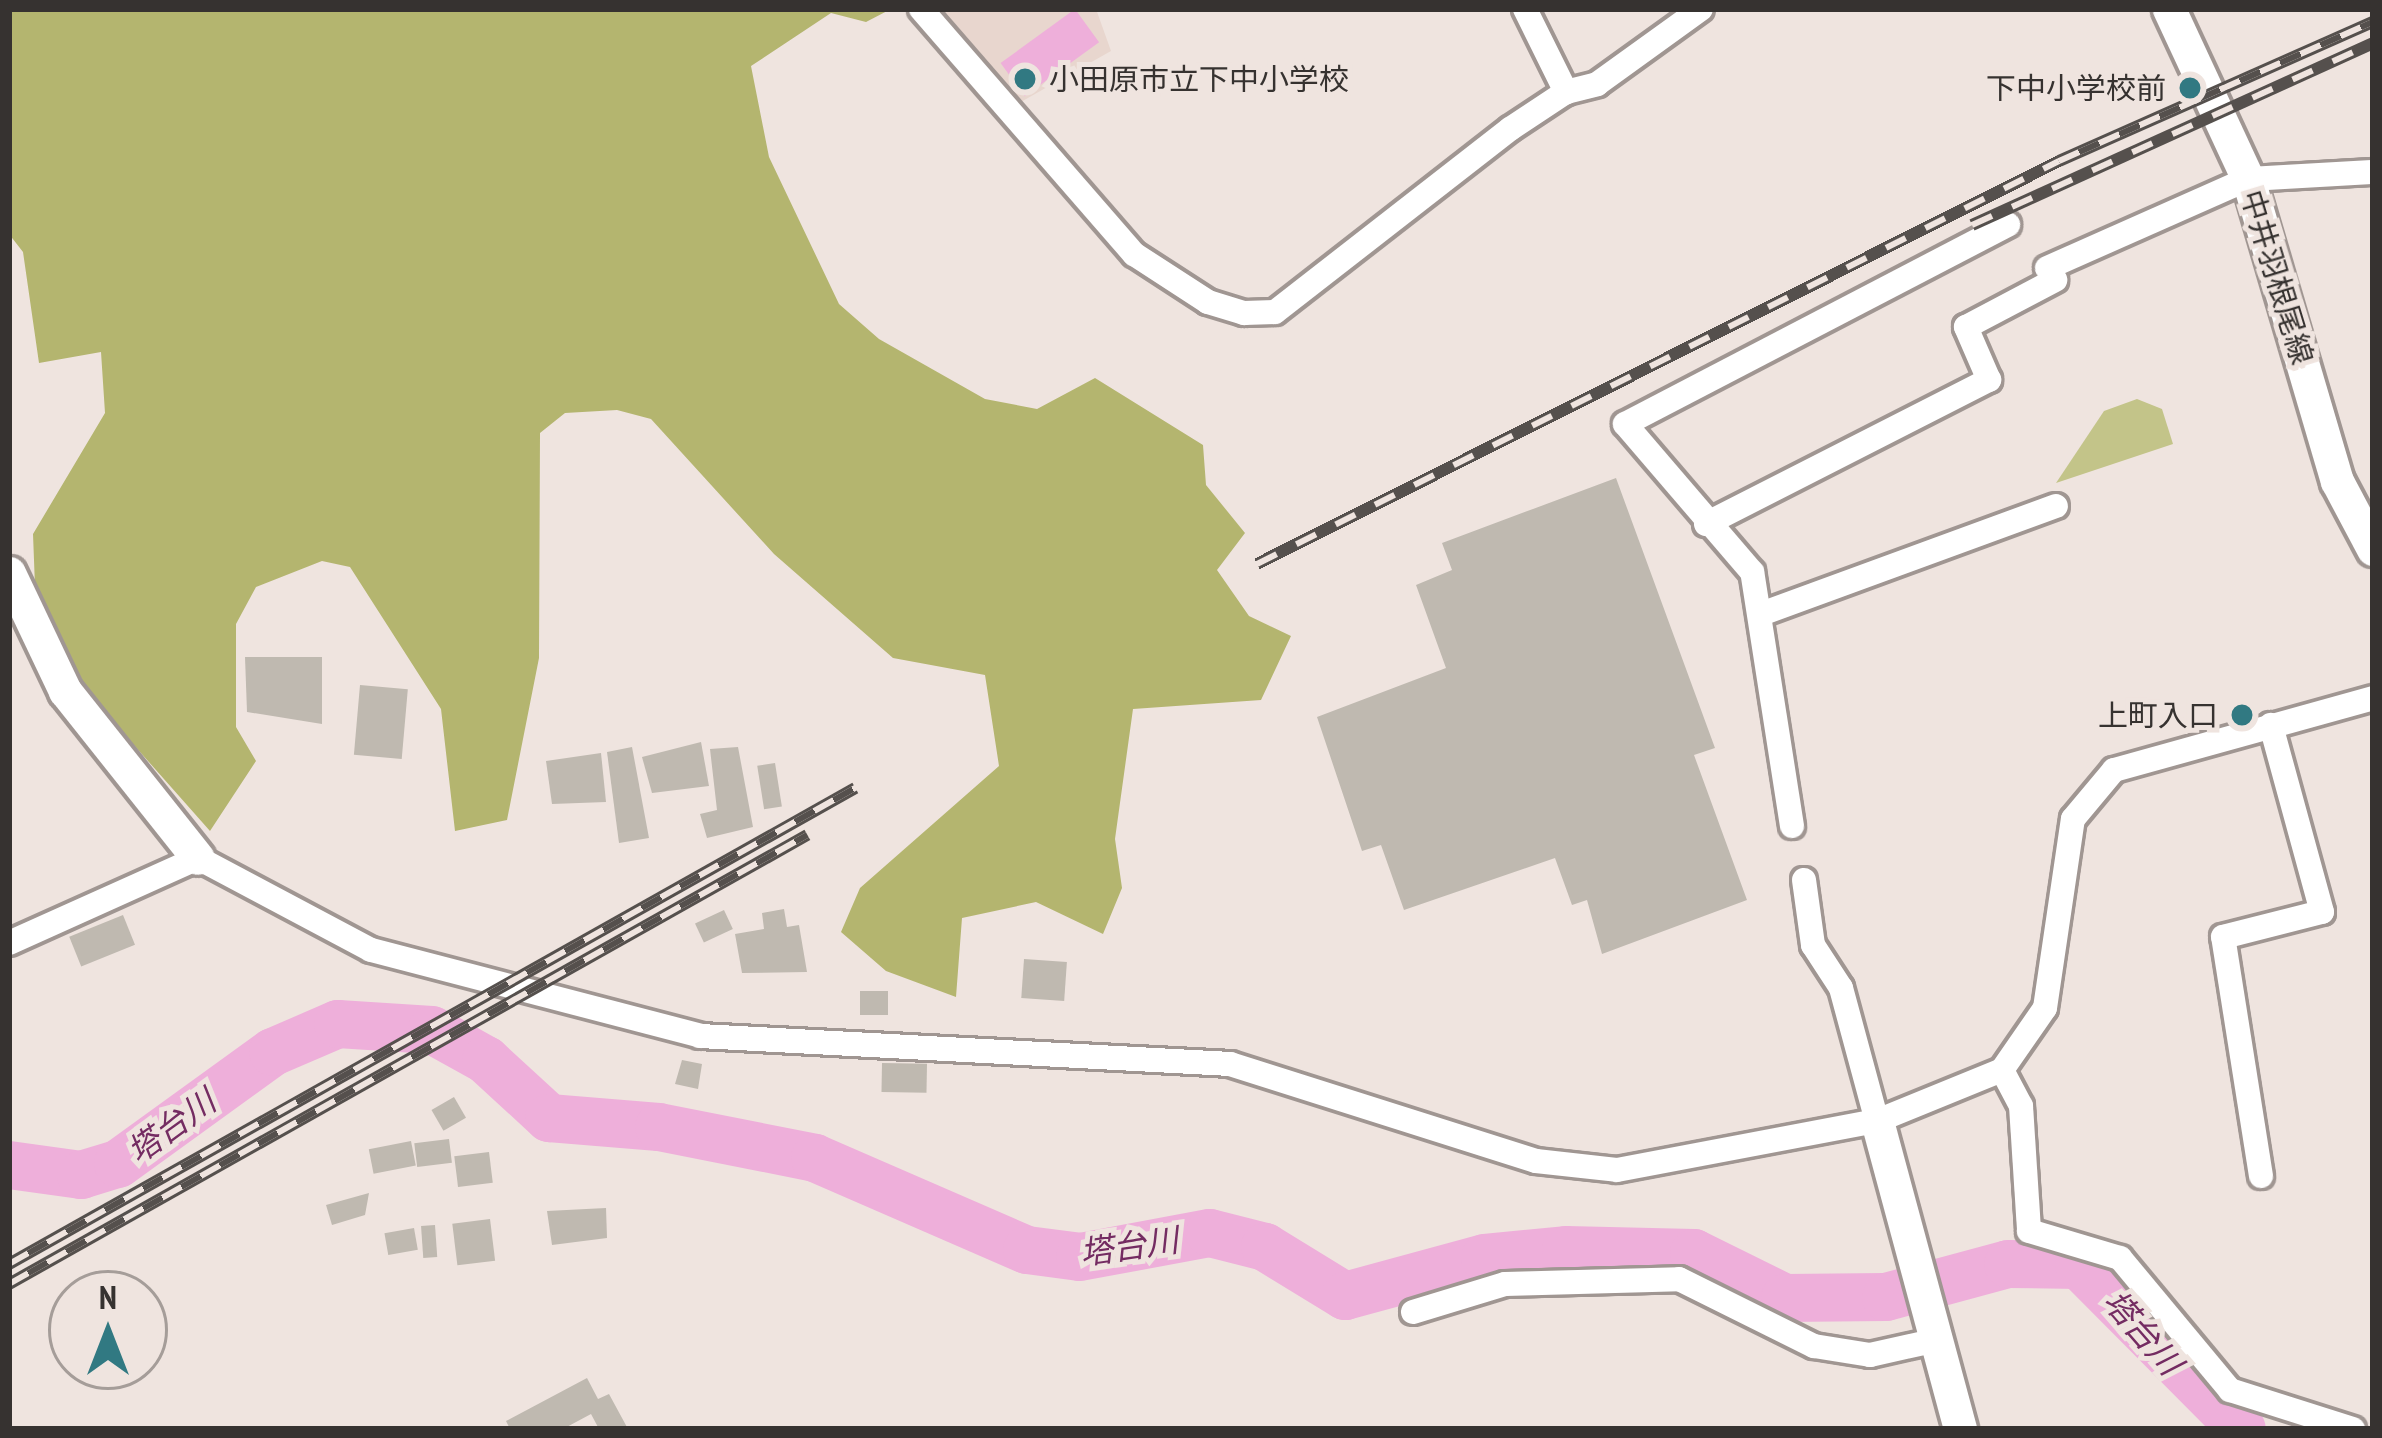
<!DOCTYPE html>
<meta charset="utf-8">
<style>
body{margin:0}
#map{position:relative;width:2382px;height:1438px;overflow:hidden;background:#efe4df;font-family:"PT Sans Narrow","Noto Sans JP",sans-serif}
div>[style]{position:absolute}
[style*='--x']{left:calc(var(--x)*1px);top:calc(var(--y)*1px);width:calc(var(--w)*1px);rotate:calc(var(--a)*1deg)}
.built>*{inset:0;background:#e8d6ce}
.green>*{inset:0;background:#c3c489}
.forest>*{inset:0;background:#b4b56f}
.water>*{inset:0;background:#eeafda;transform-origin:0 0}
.river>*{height:48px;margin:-24px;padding:0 24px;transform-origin:24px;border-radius:24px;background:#eeafda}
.building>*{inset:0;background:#bfb9b0;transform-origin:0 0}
.roads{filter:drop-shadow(3px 0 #a09692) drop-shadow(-3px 0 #a09692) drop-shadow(0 3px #a09692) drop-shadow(0 -3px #a09692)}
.street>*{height:24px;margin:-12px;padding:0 12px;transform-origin:12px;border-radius:12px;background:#fff}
.secondary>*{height:33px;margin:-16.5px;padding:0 16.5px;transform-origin:16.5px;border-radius:16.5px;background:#fff}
.rail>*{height:12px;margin-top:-6px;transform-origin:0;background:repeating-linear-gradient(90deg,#efe4df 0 22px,#55504d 0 44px);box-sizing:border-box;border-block:3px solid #55504d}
.dots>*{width:33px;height:33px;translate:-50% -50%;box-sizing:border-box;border:6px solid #efe4df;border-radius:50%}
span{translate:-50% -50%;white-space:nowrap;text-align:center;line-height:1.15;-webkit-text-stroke:10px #efe4df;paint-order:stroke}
.poi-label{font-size:30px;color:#363230}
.left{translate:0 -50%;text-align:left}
.right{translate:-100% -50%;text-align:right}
.street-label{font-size:30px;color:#363230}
.water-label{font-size:33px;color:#742c62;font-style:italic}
.frame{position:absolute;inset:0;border:12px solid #363230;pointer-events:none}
.north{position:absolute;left:48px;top:1270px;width:120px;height:120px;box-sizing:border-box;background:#efe4df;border:3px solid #a59d99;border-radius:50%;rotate:0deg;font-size:33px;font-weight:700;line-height:48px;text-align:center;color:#363230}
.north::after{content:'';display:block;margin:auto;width:42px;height:54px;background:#317982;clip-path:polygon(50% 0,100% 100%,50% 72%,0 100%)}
</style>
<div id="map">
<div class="built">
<div style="clip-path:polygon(933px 9px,1096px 9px,1111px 51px,1012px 107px)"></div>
</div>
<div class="green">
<div style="clip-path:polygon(2137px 399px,2162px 409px,2173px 444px,2056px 483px,2104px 411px)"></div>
</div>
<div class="forest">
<div style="clip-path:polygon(9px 9px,891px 9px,866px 22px,831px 13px,751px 66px,769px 157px,839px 304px,879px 339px,985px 399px,1037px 409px,1095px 378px,1203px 445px,1206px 485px,1245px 533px,1217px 570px,1249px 616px,1291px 636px,1261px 700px,1133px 709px,1115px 839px,1122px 888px,1103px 934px,1036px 902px,962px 918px,956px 997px,886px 971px,841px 932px,860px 888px,999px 766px,985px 675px,893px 658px,774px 554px,651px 419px,617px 410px,565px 413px,540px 433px,539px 658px,507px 820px,455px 831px,441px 709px,350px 567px,322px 561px,256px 587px,236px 624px,236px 727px,256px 761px,210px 831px,86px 691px,36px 613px,33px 534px,105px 413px,101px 352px,39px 363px,23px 252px,9px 234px)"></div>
</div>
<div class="water">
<div style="left:1075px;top:9px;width:41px;height:92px;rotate:54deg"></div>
</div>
<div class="river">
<div style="--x:9;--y:1165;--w:73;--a:7.9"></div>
<div style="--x:81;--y:1175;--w:39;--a:-17"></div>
<div style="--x:118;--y:1164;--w:191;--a:-35.9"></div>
<div style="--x:273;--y:1052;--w:71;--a:-23.3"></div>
<div style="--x:338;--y:1024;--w:94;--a:3.7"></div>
<div style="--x:432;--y:1030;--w:62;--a:29.1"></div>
<div style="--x:486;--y:1060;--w:86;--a:42.6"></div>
<div style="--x:549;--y:1118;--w:110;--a:4.7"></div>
<div style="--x:659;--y:1127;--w:159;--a:11.2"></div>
<div style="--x:815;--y:1158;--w:231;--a:23.5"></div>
<div style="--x:1027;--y:1250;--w:53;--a:7.5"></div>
<div style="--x:1080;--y:1257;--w:132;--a:-10.5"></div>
<div style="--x:1210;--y:1233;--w:57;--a:14.3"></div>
<div style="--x:1265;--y:1247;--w:94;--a:31.5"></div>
<div style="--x:1345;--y:1296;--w:145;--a:-15.2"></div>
<div style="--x:1485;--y:1258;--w:81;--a:-5.6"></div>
<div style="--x:1566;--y:1250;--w:128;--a:1.3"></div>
<div style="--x:1694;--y:1253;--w:102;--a:26.3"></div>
<div style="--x:1785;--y:1298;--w:101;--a:-0.6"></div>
<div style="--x:1886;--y:1297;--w:126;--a:-15.1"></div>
<div style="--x:2008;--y:1264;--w:71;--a:0.8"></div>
<div style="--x:2079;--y:1265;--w:231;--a:45.2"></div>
</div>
<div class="building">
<div style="clip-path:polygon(1616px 478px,1715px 748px,1694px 755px,1747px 900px,1602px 954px,1587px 900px,1572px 905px,1555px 858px,1404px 910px,1381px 845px,1362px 851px,1317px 717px,1446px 668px,1416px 585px,1452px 570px,1442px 543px)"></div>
<div style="clip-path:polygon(245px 657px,322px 657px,322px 724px,247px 712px)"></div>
<div style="left:360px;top:685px;width:48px;height:70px;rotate:5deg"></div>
<div style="clip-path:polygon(701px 742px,709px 786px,652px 793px,642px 757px)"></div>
<div style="clip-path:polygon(632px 747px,649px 838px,619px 843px,607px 752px)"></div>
<div style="clip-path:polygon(738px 747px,753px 827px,707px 838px,700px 814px,717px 810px,710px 749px)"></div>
<div style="clip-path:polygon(601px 753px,606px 802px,552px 804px,546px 761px)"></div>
<div style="left:775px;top:763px;width:44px;height:18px;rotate:81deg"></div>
<div style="clip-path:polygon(784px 909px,787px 927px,799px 925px,807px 972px,742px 973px,735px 934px,764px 929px,762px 913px)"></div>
<div style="left:724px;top:910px;width:21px;height:32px;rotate:65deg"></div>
<div style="left:123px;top:915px;width:32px;height:58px;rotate:68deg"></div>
<div style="left:1024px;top:959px;width:43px;height:39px;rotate:4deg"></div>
<div style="left:860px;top:991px;width:28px;height:24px"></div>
<div style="clip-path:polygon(682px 1060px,702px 1064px,698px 1089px,675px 1084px)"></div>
<div style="left:882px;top:1063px;width:45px;height:29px;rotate:1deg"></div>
<div style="left:454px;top:1097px;width:24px;height:26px;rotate:60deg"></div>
<div style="left:449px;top:1139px;width:24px;height:35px;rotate:83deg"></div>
<div style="left:411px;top:1141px;width:25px;height:43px;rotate:79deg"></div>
<div style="left:489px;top:1152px;width:31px;height:35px;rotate:83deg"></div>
<div style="clip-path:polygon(369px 1193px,365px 1215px,332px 1225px,326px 1205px)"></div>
<div style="clip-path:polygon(606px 1208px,607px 1238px,552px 1245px,547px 1211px)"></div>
<div style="left:490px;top:1219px;width:42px;height:38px;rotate:83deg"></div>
<div style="left:435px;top:1225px;width:32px;height:14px;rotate:86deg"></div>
<div style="left:414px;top:1228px;width:22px;height:30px;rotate:80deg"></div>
<div style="clip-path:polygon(587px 1378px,598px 1399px,609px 1394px,628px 1429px,599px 1429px,591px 1414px,563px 1429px,510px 1429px,506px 1421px)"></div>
</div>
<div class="roads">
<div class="street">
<div style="--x:921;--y:9;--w:325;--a:49"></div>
<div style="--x:1134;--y:254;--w:88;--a:33"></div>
<div style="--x:1208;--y:302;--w:38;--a:17"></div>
<div style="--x:1244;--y:313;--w:31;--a:-2"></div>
<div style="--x:1275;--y:312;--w:298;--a:-37.9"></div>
<div style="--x:1510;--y:129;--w:67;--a:-33.5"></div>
<div style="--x:1566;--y:92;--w:32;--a:-14"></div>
<div style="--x:1597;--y:84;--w:128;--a:-35.8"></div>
<div style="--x:1525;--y:9;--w:93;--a:63.7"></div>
<div style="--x:2047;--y:268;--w:220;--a:-23.9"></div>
<div style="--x:2248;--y:179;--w:125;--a:-3.2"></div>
<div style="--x:1706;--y:524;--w:318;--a:-27"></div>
<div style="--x:1989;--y:380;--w:58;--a:-113.5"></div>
<div style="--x:1966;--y:327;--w:101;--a:-27.8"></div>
<div style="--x:1761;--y:614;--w:314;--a:-20.1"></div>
<div style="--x:1792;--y:826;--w:257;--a:-98.9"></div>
<div style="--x:1752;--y:572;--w:195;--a:-130.6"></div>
<div style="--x:1625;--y:424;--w:432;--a:-27.5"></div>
<div style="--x:1804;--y:880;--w:66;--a:82.1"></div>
<div style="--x:1813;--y:945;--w:51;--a:56.9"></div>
<div style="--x:1841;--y:988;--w:138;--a:74.9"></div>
<div style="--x:9;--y:943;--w:207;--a:-24.2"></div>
<div style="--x:198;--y:858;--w:196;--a:28"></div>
<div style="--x:371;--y:950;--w:340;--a:14.6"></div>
<div style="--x:700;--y:1036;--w:531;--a:3.02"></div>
<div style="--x:1230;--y:1064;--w:321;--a:17.6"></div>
<div style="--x:1536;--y:1161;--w:81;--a:6.3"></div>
<div style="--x:1617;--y:1170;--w:265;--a:-10.7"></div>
<div style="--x:1877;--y:1121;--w:135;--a:-22.2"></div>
<div style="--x:2002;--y:1070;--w:75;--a:-55.3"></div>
<div style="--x:2045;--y:1008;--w:191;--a:-81.6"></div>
<div style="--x:2073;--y:819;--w:64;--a:-50.1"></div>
<div style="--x:2114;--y:770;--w:269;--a:-15.5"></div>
<div style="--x:2002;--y:1070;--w:41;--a:62.2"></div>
<div style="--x:2021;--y:1106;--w:125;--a:86.3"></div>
<div style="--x:2029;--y:1231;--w:95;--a:16.5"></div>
<div style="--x:2120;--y:1258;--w:172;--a:50.2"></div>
<div style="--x:2230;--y:1390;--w:129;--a:17.6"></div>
<div style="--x:2261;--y:1176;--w:242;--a:-99"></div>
<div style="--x:2223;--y:937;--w:102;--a:-14.2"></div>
<div style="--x:2322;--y:912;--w:194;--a:-105.3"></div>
<div style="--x:1413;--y:1312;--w:96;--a:-16.9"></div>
<div style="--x:1505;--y:1284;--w:174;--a:-1.6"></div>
<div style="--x:1679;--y:1279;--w:151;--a:26.4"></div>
<div style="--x:1814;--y:1346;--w:57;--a:9.1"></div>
<div style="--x:1870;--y:1355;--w:69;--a:-12.6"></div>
</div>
<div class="secondary">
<div style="--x:2169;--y:9;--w:187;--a:65.1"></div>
<div style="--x:2248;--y:179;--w:315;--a:73.6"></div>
<div style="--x:2337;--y:481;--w:77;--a:62.1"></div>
<div style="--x:9;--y:573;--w:131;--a:64.6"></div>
<div style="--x:65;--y:691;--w:213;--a:51.5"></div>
<div style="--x:1877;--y:1121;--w:319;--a:74.9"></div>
</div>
</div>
<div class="rail">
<div style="--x:1972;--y:225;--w:440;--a:-24.4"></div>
<div style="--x:1257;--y:564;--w:898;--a:-26.68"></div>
<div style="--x:2059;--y:161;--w:343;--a:-23.9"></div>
<div style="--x:9;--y:1264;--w:971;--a:-29.36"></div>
<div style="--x:9;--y:1284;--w:916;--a:-29.36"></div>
</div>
<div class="dots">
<div style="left:1025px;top:79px;background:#317982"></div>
<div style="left:2190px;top:88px;background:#317982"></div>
<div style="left:2242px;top:715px;background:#317982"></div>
</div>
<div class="poi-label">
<span class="left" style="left:1049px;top:79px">小田原市立下中小学校</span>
<span class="right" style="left:2166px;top:88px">下中小学校前</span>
<span class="right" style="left:2218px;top:715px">上町入口</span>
</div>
<div class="street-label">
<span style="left:2277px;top:277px;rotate:73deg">中井羽根尾線</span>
</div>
<div class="water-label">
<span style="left:171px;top:1126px;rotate:-36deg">塔台川</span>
<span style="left:1129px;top:1246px;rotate:-8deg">塔台川</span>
<span style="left:2143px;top:1332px;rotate:49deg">塔台川</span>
</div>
<div class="frame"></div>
<div class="north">N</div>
</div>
